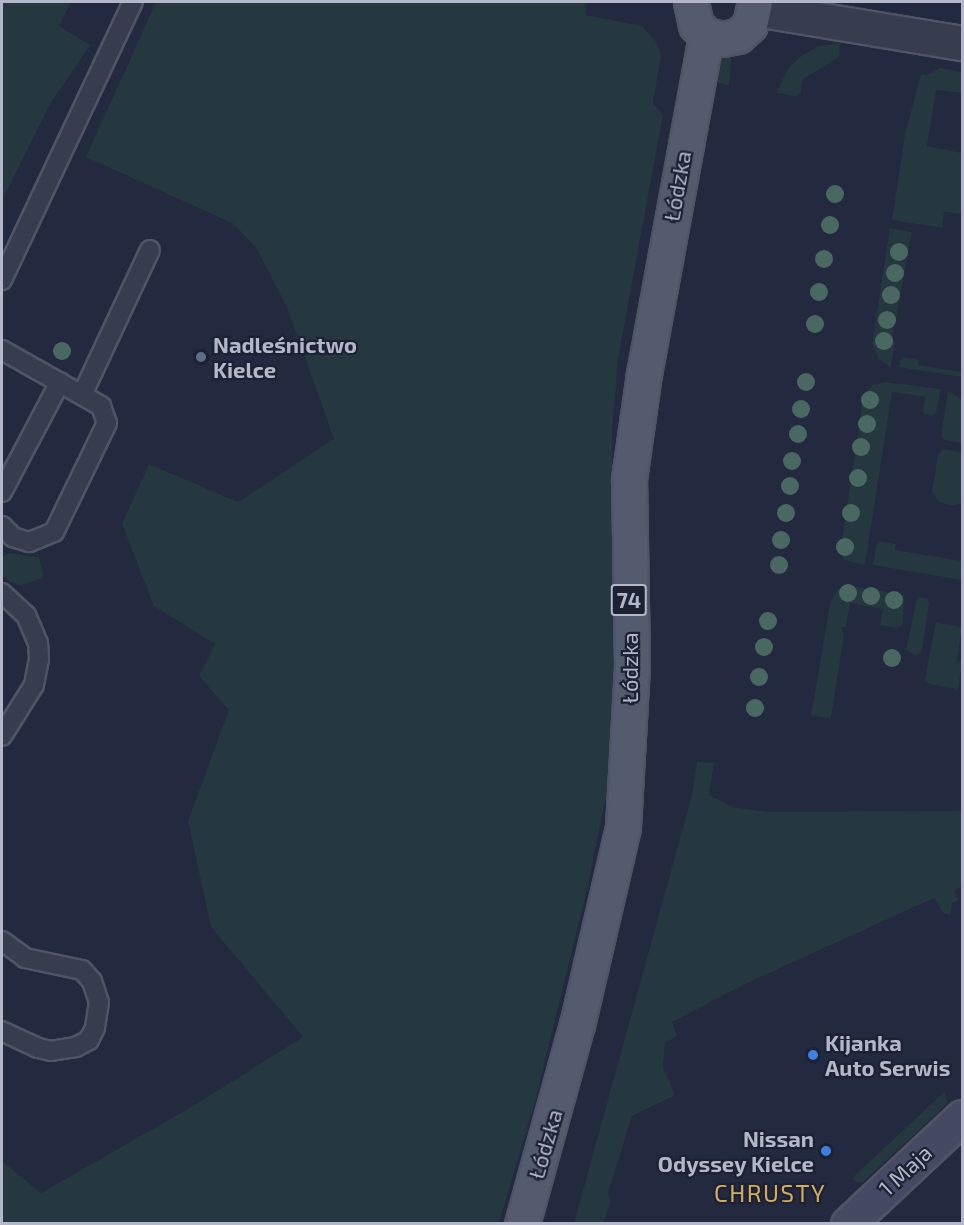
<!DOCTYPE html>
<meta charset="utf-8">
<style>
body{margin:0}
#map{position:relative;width:964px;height:1225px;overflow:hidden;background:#23293e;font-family:"Exo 2",sans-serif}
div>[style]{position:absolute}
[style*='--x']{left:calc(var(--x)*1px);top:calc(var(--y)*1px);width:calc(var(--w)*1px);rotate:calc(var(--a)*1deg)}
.green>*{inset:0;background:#25373f}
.roads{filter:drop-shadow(2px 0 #4f5466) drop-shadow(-2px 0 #4f5466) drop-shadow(0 2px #4f5466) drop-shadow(0 -2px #4f5466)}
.lane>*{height:18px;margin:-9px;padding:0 9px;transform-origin:9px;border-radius:9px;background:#373c4e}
.street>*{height:33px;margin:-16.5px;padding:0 16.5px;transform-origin:16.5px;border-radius:16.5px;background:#373c4e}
.secondary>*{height:33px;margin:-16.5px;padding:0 16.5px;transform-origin:16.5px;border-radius:16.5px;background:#454a62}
.primary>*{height:33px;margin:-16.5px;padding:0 16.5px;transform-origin:16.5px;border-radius:16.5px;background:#555b6e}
.trees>*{width:18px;height:18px;margin:-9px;border-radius:50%;background:#4a6862}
.dots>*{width:16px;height:16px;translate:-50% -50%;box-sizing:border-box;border:3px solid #1c2133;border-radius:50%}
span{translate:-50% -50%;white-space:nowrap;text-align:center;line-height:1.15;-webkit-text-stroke:4.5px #1c2133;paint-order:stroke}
.shield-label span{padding:2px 4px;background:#1c2133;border:2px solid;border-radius:4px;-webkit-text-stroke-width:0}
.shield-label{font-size:21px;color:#b3b7c9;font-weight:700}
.street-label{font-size:22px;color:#b3b7c9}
.poi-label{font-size:22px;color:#b3b7c9;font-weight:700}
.left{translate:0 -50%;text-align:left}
.right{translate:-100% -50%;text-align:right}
.neighbourhood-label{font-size:24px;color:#d8ac5f;letter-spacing:1.5px}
.frame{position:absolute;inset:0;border:3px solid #b3b7c9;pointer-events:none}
</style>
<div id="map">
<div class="green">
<div style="clip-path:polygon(2px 2px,71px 2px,59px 26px,90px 45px,50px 104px,2px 201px)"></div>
<div style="clip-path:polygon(156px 2px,587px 2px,585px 15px,642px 26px,657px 43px,661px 56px,653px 103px,663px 115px,618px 359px,612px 433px,618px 683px,615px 752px,588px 885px,536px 1098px,499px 1223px,2px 1223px,2px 1161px,41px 1193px,193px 1106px,303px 1037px,211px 927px,188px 821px,229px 710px,199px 676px,215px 644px,154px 606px,122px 524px,149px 464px,238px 502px,334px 439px,287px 307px,256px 248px,234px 224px,86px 157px)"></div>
<div style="clip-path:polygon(840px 43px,839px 57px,803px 79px,801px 93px,795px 96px,776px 93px,788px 69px,800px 57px,818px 46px)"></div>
<div style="clip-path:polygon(732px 48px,729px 85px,707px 81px,712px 54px)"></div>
<div style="clip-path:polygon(940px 68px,962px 72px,962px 93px,936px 90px,927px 146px,962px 153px,962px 214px,944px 212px,942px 228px,892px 220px,905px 134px,921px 74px,928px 75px)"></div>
<div style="clip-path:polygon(890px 228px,912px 232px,892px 341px,895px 342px,891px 367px,879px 360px,872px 344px)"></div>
<div style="clip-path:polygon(901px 357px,918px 360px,918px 365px,962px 372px,962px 377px,899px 367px)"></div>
<div style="clip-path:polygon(885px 382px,941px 389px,936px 413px,932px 416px,923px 413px,925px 397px,892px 392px,865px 565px,844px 560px,840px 554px,864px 393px,873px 385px)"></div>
<div style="clip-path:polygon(948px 391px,962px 399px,962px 443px,944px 440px,941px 436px)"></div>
<div style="clip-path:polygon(943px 449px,962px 452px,962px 503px,954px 506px,940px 503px,932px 492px,938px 455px)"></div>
<div style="clip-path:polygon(877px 541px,896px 544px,895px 550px,962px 561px,962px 580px,873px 565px)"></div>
<div style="clip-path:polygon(9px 553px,39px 557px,44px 578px,22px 585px,11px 582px,2px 575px,2px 557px)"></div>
<div style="clip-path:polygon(848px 585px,904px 595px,903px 624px,898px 628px,880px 625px,883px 609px,850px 603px,846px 627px,841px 627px,844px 635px,831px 718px,811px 716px,830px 603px,837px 590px)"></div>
<div style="clip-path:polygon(917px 597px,927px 598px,929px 603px,922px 651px,916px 656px,906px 650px)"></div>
<div style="clip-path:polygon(940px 600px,936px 623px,962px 627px,957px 661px,962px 662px,958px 689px,929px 684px,925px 679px)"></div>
<div style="clip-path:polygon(697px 762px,714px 763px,709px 795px,732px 807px,768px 812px,962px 811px,962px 886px,954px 891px,959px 900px,952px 903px,951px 915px,944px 914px,934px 898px,747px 983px,672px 1022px,677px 1036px,665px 1043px,663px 1067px,675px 1095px,632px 1116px,608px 1193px,611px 1201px,603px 1223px,574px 1223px,692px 795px)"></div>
<div style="clip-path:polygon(944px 1092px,948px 1103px,862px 1183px,856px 1182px,852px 1178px)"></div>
</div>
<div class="roads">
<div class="lane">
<div style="--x:2;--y:280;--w:307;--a:-64.8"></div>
<div style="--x:2;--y:350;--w:114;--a:29.5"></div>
<div style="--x:101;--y:406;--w:18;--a:71"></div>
<div style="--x:107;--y:423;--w:121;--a:115.9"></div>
<div style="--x:54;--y:532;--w:27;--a:158"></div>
<div style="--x:29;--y:542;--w:17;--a:-163"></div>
<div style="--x:13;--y:537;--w:16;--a:-135"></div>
<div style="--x:82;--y:395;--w:160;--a:-64.9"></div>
<div style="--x:2;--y:492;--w:124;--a:-62.2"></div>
<div style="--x:2;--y:593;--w:33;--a:43"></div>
<div style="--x:26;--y:615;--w:30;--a:67"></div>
<div style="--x:38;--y:643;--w:16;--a:86"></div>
<div style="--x:39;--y:659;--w:26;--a:101"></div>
<div style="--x:34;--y:685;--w:60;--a:122.1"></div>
<div style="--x:2;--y:941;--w:29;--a:36"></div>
<div style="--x:25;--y:958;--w:58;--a:11.9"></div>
<div style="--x:82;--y:970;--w:15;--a:48"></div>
<div style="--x:92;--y:981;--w:22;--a:72"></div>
<div style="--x:99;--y:1002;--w:26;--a:99"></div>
<div style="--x:95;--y:1028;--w:13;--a:117"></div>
<div style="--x:89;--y:1040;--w:15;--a:152"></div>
<div style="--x:76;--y:1047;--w:25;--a:171"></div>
<div style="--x:51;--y:1051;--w:13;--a:-167"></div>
<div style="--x:38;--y:1048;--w:40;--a:-155"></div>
</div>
<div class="street">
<div style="--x:756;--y:9;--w:209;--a:9.4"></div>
</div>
<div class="secondary">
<div style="--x:848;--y:1224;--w:156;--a:-43.2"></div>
</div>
<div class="primary">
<div style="--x:691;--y:2;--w:24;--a:78"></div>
<div style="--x:696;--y:25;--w:14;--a:45"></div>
<div style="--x:706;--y:35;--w:16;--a:14"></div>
<div style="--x:722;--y:39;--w:16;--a:-11"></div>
<div style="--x:738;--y:36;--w:16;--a:-43"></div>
<div style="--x:750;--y:25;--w:24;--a:-78"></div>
<div style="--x:522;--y:1224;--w:206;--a:-74.6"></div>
<div style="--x:577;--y:1025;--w:203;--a:-76.9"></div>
<div style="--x:623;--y:827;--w:161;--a:-86.8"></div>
<div style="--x:632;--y:666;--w:187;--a:-90.9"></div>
<div style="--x:629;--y:479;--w:106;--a:-81.9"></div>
<div style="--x:644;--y:374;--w:345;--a:-79.6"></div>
</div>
</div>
<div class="trees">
<div style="left:835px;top:194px"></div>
<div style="left:830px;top:225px"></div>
<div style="left:899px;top:252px"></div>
<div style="left:824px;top:259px"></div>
<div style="left:895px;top:273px"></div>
<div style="left:819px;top:292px"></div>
<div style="left:891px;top:295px"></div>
<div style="left:887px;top:320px"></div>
<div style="left:815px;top:324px"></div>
<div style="left:884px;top:341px"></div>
<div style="left:62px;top:351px"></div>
<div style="left:806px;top:382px"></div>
<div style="left:870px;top:400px"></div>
<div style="left:801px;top:409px"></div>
<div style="left:867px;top:424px"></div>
<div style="left:798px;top:434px"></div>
<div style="left:861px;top:447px"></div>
<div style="left:792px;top:461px"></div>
<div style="left:858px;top:478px"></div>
<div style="left:790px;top:486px"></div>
<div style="left:786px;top:513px"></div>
<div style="left:851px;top:513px"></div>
<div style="left:781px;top:540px"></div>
<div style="left:845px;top:547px"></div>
<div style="left:779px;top:565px"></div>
<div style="left:848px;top:593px"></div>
<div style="left:871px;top:596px"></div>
<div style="left:894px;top:600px"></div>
<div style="left:768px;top:621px"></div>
<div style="left:764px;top:647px"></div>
<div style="left:892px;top:658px"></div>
<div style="left:759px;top:677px"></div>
<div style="left:755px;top:708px"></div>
</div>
<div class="dots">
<div style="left:201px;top:357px;background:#5c6f8a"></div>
<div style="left:813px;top:1055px;background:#3f7fe0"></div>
<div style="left:826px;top:1151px;background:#3f7fe0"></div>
</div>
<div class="shield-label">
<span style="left:629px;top:600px">74</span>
</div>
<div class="street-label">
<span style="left:677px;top:186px;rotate:-80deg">Łódzka</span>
<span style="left:630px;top:668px;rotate:-90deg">Łódzka</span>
<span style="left:545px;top:1144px;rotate:-74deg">Łódzka</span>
<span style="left:905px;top:1170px;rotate:-43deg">1 Maja</span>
</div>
<div class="poi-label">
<span class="left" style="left:213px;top:357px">Nadleśnictwo<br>Kielce</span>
<span class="left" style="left:825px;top:1055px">Kijanka<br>Auto Serwis</span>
<span class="right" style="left:814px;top:1151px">Nissan<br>Odyssey Kielce</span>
</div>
<div class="neighbourhood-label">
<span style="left:770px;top:1193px">CHRUSTY</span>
</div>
<div class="frame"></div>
</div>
